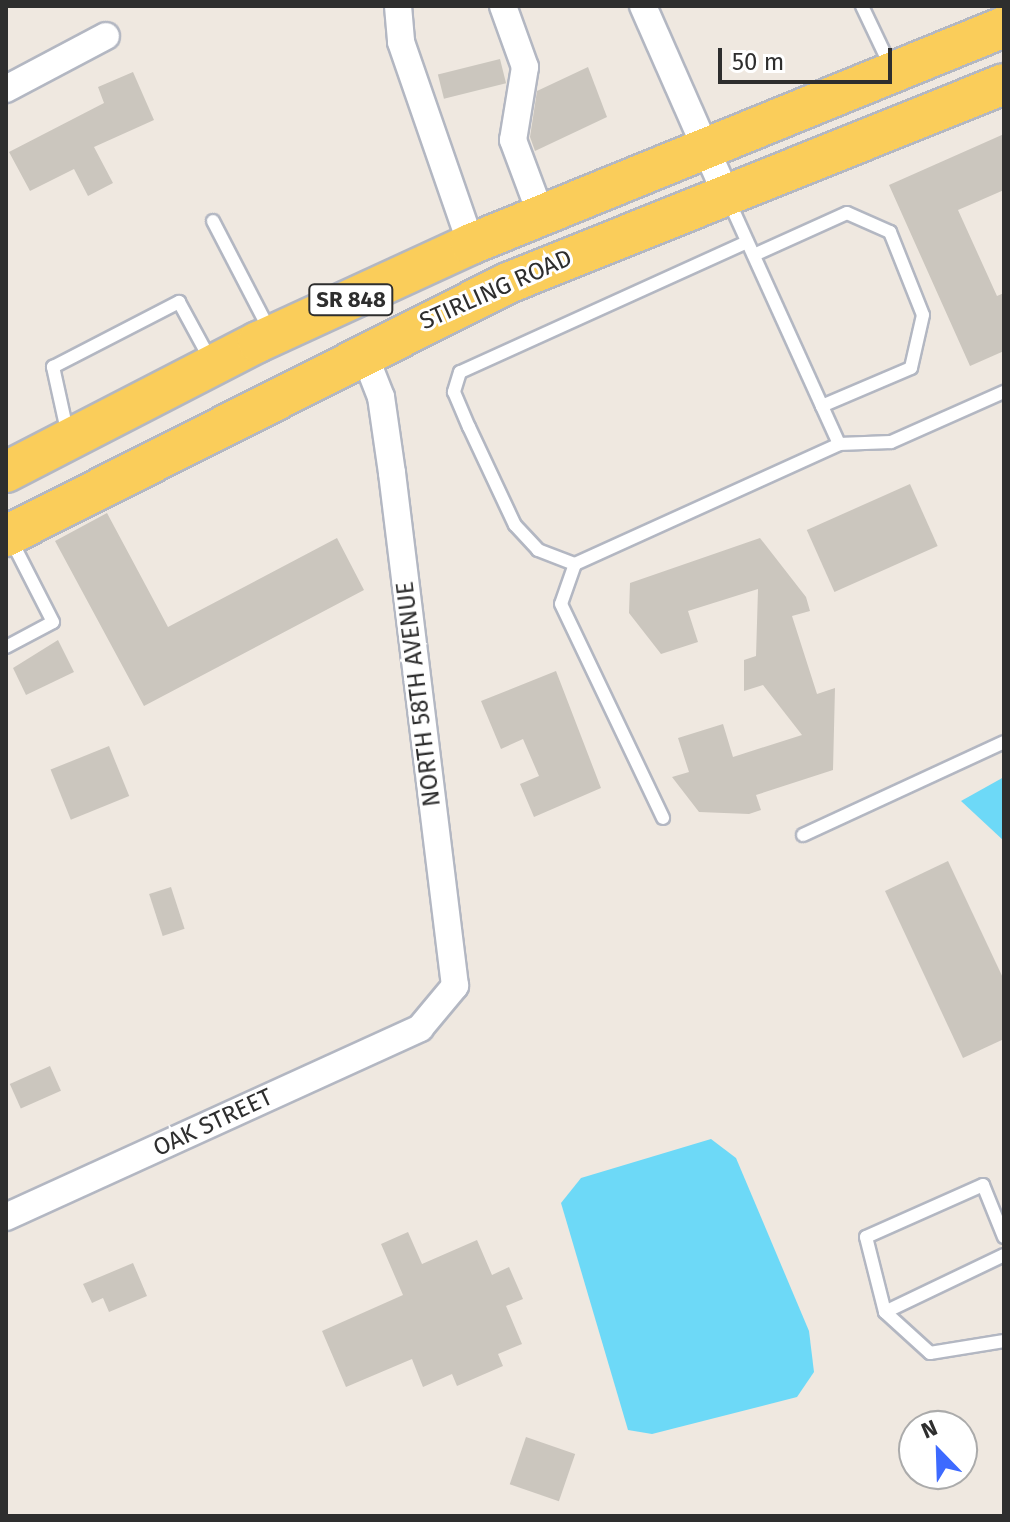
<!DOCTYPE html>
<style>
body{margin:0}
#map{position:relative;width:1010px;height:1522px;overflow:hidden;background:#efe8e0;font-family:"Fira Sans",sans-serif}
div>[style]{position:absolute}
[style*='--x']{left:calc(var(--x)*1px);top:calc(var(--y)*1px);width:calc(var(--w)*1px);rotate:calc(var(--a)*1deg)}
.water>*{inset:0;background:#6dd9f7}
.building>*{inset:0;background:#cbc6be;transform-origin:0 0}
.roads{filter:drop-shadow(2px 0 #b3b7c2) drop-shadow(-2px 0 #b3b7c2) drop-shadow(0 2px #b3b7c2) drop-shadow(0 -2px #b3b7c2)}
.lane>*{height:12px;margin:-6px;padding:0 6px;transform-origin:6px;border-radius:6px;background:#fff}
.street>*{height:26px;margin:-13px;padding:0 13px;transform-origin:13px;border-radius:13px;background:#fff}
.primary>*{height:40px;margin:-20px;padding:0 20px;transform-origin:20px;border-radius:20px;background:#facd5a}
span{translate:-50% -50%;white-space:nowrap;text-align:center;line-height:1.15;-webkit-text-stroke:6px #fff;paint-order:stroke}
.shield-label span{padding:2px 6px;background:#fff;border:2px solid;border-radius:6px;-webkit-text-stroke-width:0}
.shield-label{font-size:22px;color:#2e2e2e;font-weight:700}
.street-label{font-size:24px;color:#2e2e2e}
.frame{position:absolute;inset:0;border:8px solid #2e2e2e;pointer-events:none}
.north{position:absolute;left:898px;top:1410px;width:80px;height:80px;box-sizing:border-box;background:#fff;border:2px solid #ababab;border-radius:50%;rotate:337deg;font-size:22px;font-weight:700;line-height:32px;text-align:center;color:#2e2e2e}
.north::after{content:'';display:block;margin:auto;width:28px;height:36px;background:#3d6aff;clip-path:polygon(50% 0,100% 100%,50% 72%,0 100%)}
.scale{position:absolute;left:718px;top:48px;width:174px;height:36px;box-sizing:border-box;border:4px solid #2e2e2e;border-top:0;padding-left:10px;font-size:24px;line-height:28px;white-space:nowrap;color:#2e2e2e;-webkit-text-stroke:6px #fff;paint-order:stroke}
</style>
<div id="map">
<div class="water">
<div style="clip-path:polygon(1004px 777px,1004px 841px,961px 801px)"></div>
<div style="clip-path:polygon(711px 1139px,736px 1158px,809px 1331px,814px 1372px,797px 1397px,652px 1434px,628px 1430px,561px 1203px,581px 1178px)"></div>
</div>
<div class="building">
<div style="left:500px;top:59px;width:25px;height:64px;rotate:76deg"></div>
<div style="clip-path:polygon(588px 67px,607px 117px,535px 151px,530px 137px,537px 91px)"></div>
<div style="clip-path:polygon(133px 72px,154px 120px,94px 147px,113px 183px,88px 196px,74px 169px,30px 191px,9px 152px,104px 103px,98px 87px)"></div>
<div style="clip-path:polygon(1004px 134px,1004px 190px,958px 210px,997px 296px,1004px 293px,1004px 351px,970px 366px,889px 185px)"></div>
<div style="left:910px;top:484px;width:68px;height:113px;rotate:66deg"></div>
<div style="clip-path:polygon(107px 513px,168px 627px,337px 538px,364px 590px,144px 706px,55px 541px)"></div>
<div style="clip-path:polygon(760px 538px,806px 597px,810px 611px,792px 616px,817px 694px,835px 688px,833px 770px,756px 795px,761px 810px,749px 814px,699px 812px,672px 777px,689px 772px,678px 738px,723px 724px,733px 757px,802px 735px,763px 685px,744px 691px,744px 660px,756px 656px,758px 589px,688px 611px,698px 642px,661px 654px,629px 613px,630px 583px)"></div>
<div style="clip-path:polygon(58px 640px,74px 672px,26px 695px,13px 668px)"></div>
<div style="clip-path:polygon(556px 671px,601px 788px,534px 817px,520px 784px,539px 776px,523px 739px,501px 749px,481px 701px)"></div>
<div style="left:109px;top:746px;width:54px;height:63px;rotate:68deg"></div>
<div style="clip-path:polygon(948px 861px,1004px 980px,1004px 1039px,963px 1058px,885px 891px)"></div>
<div style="left:171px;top:887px;width:44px;height:23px;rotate:72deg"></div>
<div style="left:50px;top:1066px;width:27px;height:44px;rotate:66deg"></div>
<div style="clip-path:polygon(408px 1232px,422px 1264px,477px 1240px,492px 1275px,509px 1267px,523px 1299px,506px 1306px,522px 1344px,498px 1354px,503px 1366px,457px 1386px,452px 1374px,423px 1387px,412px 1359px,346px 1387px,322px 1331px,403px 1295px,381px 1244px)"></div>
<div style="clip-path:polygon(133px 1263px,147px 1296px,109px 1312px,103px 1298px,92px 1303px,83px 1284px)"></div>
<div style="left:526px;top:1437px;width:52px;height:50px;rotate:19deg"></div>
</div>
<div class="roads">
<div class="lane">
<div style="--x:862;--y:6;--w:68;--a:64.6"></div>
<div style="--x:728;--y:199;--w:269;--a:65.6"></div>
<div style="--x:213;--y:221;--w:122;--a:62.6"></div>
<div style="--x:747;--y:242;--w:315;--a:155.6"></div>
<div style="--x:460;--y:372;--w:21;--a:107"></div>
<div style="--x:454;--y:392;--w:38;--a:67"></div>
<div style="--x:469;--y:427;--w:108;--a:64.9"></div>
<div style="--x:515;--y:525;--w:34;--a:47"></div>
<div style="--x:538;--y:550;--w:40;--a:21"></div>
<div style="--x:575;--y:564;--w:290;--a:-24.4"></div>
<div style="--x:839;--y:444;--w:52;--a:-2.2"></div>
<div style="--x:891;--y:442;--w:124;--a:-23.9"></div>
<div style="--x:754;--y:255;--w:102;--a:-24.3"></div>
<div style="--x:847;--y:213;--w:47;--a:23.8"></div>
<div style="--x:890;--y:232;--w:89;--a:68.3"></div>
<div style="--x:923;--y:315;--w:54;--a:102.8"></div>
<div style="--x:911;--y:368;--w:97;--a:156.9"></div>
<div style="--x:68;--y:435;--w:70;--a:-102.4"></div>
<div style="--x:53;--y:367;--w:142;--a:-27.3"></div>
<div style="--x:179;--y:302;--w:65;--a:61.5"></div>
<div style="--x:575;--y:564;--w:42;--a:109.3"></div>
<div style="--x:561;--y:604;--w:237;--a:64.5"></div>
<div style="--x:6;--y:647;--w:53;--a:-28"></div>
<div style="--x:53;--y:622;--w:92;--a:-117.1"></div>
<div style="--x:803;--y:835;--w:221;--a:-24.8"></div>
<div style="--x:1004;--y:1237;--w:56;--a:-112"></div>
<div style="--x:983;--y:1185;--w:128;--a:156"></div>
<div style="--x:866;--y:1237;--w:77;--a:75.8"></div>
<div style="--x:885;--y:1312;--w:61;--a:42.3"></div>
<div style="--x:930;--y:1353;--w:75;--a:-9.2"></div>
<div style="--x:885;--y:1312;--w:132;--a:-25.6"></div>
</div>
<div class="street">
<div style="--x:398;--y:6;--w:36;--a:85"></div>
<div style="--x:401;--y:42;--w:214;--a:70.9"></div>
<div style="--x:503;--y:6;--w:65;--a:70.2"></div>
<div style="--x:525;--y:67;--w:74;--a:99.3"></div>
<div style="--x:513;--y:140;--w:80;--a:69.5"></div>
<div style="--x:643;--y:6;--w:203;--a:66.2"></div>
<div style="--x:6;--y:89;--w:113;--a:-27.9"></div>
<div style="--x:6;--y:1217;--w:455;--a:-24.5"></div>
<div style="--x:420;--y:1028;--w:55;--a:-50.2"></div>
<div style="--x:455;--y:986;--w:517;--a:-97"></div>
<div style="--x:392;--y:473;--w:77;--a:-98.2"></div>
<div style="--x:381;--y:397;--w:49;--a:-111.4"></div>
</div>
<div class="primary">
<div style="--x:6;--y:472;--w:284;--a:-27.3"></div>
<div style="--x:258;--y:342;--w:234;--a:-24.7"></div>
<div style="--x:471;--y:244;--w:575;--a:-22.15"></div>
<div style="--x:6;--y:536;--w:562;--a:-26.75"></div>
<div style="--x:508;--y:283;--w:534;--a:-21.86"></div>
</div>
</div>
<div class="shield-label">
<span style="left:351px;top:300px">SR 848</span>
</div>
<div class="street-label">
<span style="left:496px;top:290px;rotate:-24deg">STIRLING ROAD</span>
<span style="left:419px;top:694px;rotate:-97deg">NORTH 58TH AVENUE</span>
<span style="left:213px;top:1123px;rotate:-25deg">OAK STREET</span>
</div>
<div class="frame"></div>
<div class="north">N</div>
<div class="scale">50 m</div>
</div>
